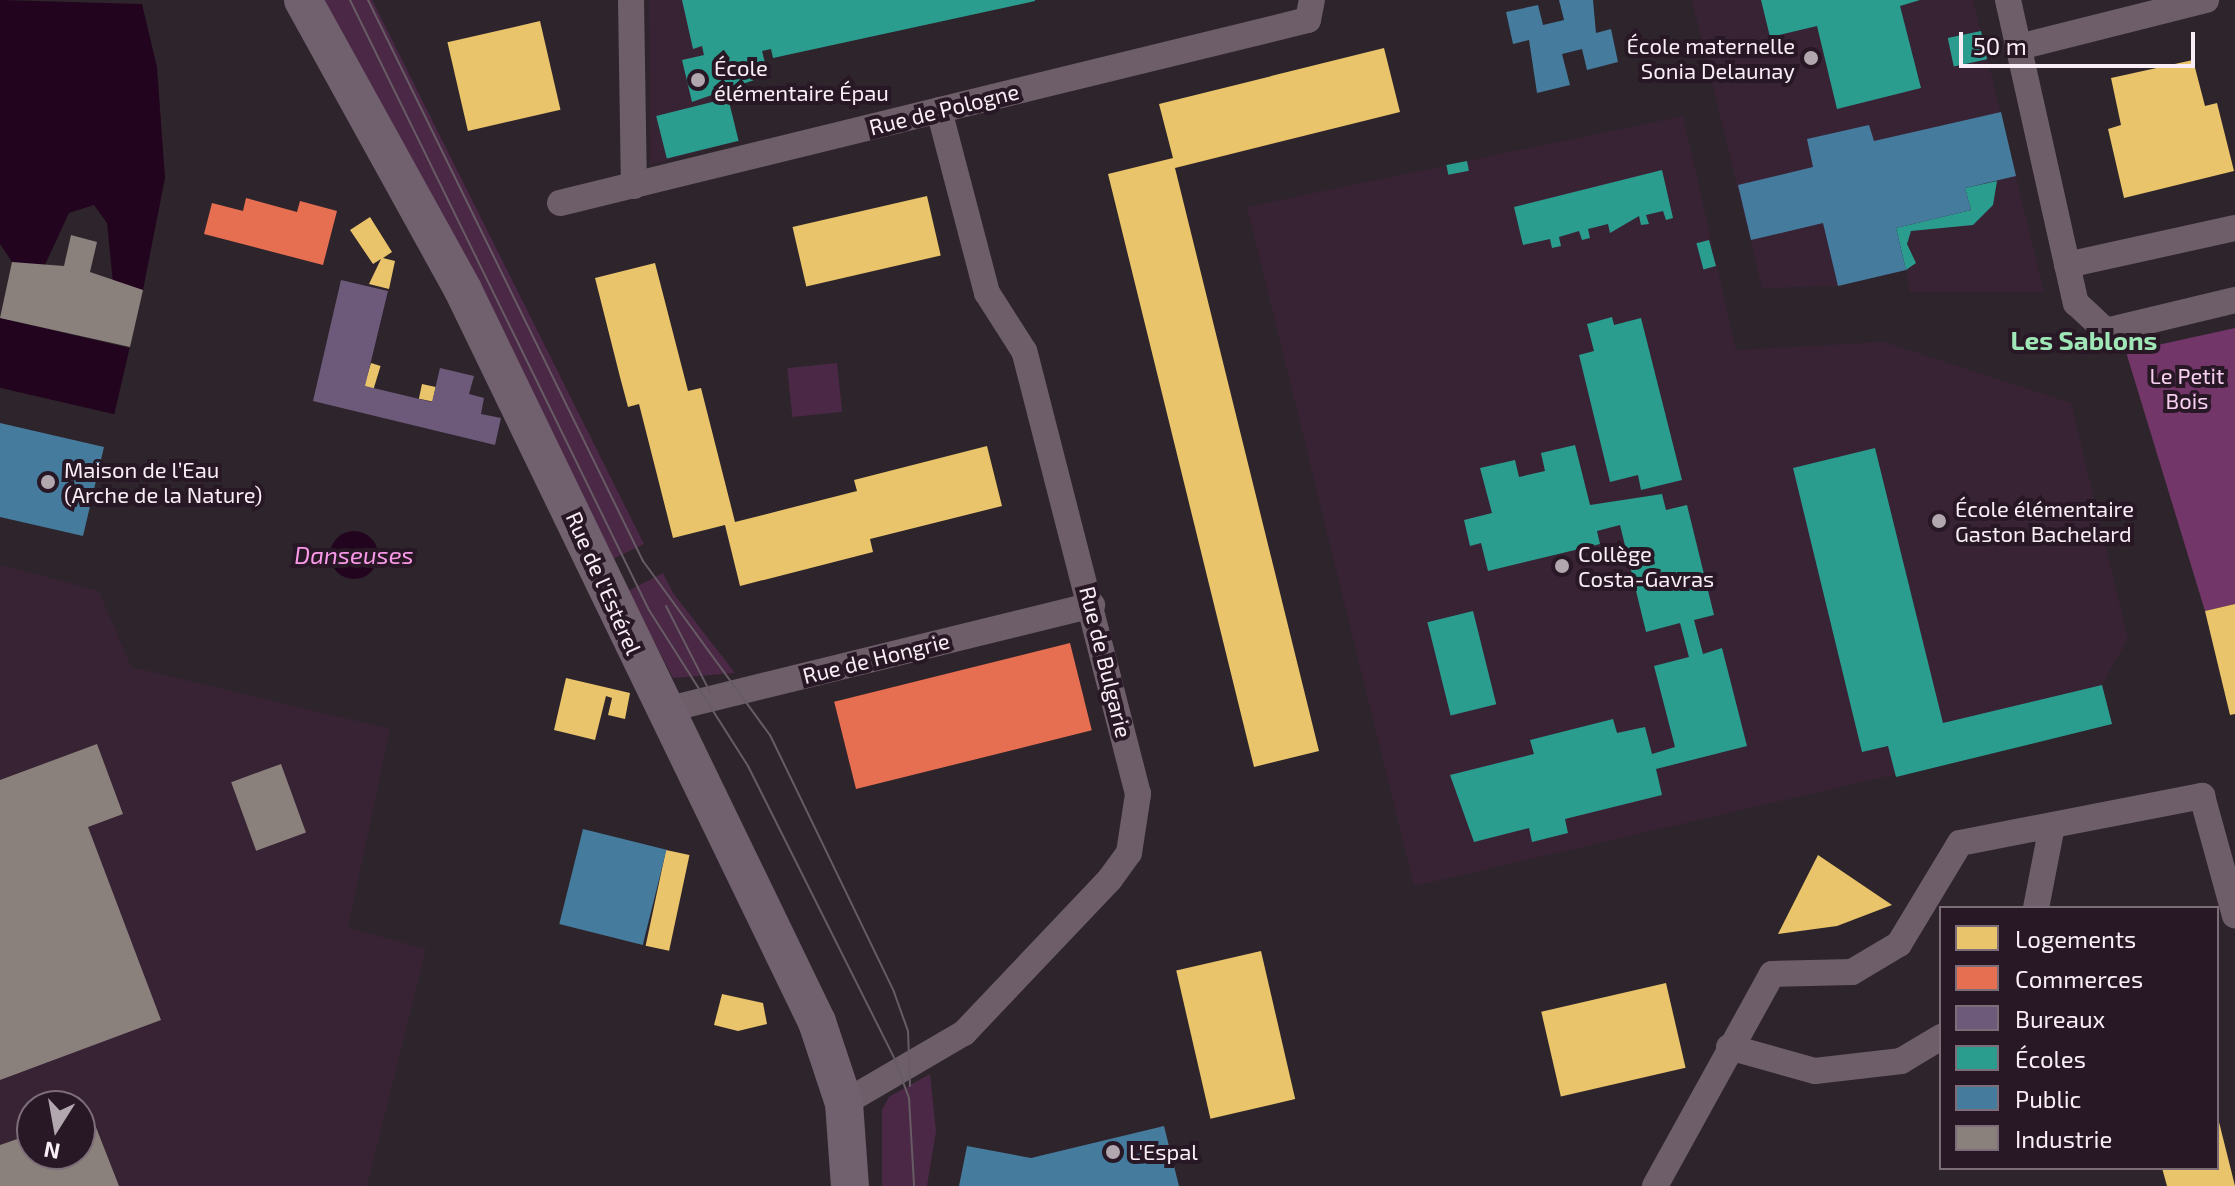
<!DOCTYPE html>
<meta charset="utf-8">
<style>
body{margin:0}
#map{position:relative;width:2235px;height:1186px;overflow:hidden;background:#2e252c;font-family:"Exo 2",sans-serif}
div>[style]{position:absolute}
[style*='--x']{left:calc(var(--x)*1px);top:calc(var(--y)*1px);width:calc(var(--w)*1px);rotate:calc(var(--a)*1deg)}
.built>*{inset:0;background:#382335}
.green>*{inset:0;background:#4b2845;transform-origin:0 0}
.forest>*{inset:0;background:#723669}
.water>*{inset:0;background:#22041e;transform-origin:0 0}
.round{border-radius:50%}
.homes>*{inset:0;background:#e9c46a;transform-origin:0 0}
.shops>*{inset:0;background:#e76f51;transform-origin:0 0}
.offices>*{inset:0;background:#6d597a}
.schools>*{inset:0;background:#2a9d8f;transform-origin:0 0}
.public>*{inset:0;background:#457b9d;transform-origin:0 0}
.industry>*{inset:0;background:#8a817c;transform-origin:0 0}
.street>*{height:26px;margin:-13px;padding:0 13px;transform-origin:13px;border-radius:13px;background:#6e5e6a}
.secondary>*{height:38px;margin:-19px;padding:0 19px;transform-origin:19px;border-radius:19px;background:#71606d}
.tram>*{height:2px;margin:-1px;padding:0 1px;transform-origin:1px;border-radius:1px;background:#675c65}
.dots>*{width:22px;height:22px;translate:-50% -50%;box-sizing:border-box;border:4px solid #281725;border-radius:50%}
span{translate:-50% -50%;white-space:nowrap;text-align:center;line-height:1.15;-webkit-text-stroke:8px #281725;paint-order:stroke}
.poi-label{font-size:22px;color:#f9edf6}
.right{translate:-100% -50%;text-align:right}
.left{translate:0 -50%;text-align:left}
.street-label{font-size:22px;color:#f9edf6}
.park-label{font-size:22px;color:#f8d0ef}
.water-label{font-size:24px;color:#fa99e8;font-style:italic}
.quarter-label{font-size:26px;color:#9fe7b6;font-weight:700}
.legend{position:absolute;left:1939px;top:906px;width:280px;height:264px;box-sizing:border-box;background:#281725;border:2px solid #7c6d79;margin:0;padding:10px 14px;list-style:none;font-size:24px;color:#f9edf6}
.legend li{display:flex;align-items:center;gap:16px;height:40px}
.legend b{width:40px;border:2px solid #7c6d79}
.north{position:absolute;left:16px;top:1090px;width:80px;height:80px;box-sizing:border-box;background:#281725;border:2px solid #7c6d79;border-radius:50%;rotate:191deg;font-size:22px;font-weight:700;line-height:32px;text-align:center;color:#f9edf6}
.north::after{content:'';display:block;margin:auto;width:28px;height:36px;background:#b2a7af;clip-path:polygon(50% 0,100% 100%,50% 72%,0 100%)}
.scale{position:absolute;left:1959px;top:32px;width:236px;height:36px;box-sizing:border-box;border:4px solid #f9edf6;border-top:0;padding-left:10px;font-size:24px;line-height:28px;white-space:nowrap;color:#f9edf6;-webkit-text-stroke:6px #281725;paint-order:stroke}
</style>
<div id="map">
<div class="built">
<div style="clip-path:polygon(649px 0,1040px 0,773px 58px,771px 49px,763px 51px,768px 75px,725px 85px,739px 141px,650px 165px)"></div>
<div style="clip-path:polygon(1692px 0,1973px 0,2044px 292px,1910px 292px,1906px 270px,1838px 286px,1762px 288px)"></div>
<div style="clip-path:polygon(1683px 116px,1736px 350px,1884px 342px,2071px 403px,2128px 639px,2102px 684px,2112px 724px,1414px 886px,1247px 207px)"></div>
<div style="clip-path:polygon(evenodd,0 565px,99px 591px,131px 667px,390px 729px,348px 928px,426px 949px,367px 1186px,0 1186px,0 565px,32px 1106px,80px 1106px,80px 1154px,32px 1154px,32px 1106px)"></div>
</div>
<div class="green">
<div style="clip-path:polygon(324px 0,372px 0,644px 544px,613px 559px,449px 228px)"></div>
<div style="left:837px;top:363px;width:49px;height:50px;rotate:84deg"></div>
<div style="clip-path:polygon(663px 573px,673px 593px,735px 673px,673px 678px,628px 591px)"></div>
<div style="clip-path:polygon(930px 1074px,936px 1131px,927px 1186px,882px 1186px,882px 1110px,889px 1097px)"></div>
</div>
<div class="forest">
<div style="clip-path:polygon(2235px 328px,2235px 604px,2205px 611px,2126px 352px)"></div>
</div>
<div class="water">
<div style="clip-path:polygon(0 0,142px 4px,157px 67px,165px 178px,143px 290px,113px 283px,107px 223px,94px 205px,69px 213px,43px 269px,12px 262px,0 244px)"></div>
<div style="left:0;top:318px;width:133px;height:68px;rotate:13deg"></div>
<div class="round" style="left:330px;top:531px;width:48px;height:48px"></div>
</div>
<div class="homes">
<div style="left:540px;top:21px;width:91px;height:95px;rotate:77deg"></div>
<div style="clip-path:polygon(1384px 48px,1400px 112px,1175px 168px,1319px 751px,1254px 767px,1108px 174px,1173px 158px,1159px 104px)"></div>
<div style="clip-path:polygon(2193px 60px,2205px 106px,2217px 103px,2234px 171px,2124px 198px,2108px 129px,2121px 125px,2111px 78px)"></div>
<div style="left:927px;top:196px;width:61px;height:138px;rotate:77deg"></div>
<div style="clip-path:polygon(370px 217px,392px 252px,383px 258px,395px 261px,389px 289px,369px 284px,381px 259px,373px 264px,350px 230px)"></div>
<div style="clip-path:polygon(655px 263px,688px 391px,701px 388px,735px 522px,857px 491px,854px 480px,987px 446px,1002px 506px,870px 539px,873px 552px,740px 586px,725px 525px,673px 538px,639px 404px,628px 407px,620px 377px,595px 278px)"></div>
<div style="left:371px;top:363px;width:10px;height:24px;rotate:17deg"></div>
<div style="left:422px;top:384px;width:14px;height:15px;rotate:12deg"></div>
<div style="clip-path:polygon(2235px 604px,2235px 714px,2230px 715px,2205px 611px)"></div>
<div style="clip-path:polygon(566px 678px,630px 693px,625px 719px,608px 715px,612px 698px,606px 696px,595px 740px,554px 730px)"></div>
<div style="left:666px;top:850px;width:24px;height:98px;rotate:12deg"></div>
<div style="clip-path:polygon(1818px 855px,1892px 905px,1837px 926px,1778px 934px)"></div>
<div style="left:1261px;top:951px;width:152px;height:87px;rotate:77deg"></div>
<div style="left:1666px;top:983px;width:87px;height:128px;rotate:77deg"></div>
<div style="clip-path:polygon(722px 994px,763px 1003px,767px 1024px,738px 1031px,714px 1025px)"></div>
<div style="clip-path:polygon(2218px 1118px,2235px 1186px,2167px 1186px,2162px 1168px,2217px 1168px)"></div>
</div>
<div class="shops">
<div style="clip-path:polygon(246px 198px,297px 212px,300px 201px,337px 211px,323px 265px,204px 234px,212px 203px,243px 211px)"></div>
<div style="left:1070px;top:643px;width:90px;height:243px;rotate:76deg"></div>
</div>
<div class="offices">
<div style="clip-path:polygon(341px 280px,388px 291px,365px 386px,432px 402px,440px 368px,474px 376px,469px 394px,484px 398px,481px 414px,501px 418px,495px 445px,313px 401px)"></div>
</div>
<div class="schools">
<div style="clip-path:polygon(682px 0,1035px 0,1035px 1px,773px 58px,771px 49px,762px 51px,768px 75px,692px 102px,682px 60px,704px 55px,702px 46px,693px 49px)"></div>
<div style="clip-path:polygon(1761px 0,1920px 0,1900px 6px,1921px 88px,1837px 109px,1817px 26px,1770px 37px)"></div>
<div style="left:1981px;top:31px;width:29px;height:34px;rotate:78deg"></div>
<div style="left:728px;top:98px;width:44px;height:74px;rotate:76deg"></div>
<div style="left:1467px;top:161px;width:10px;height:21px;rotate:79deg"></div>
<div style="clip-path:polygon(1662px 170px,1673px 218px,1666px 220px,1663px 211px,1646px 215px,1649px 224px,1641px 225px,1639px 216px,1610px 233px,1608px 224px,1588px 229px,1590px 238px,1582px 240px,1579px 231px,1559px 237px,1561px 246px,1552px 248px,1550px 239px,1523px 245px,1514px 207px)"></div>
<div style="clip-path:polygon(1997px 181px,1993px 205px,1973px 225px,1911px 231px,1907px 244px,1916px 263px,1906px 270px,1896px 228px,1971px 210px,1965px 188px)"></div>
<div style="left:1709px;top:240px;width:27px;height:13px;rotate:75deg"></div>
<div style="clip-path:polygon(1612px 317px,1614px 325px,1641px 318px,1682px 480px,1641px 490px,1638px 475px,1610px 482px,1579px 355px,1594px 351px,1587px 324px)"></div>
<div style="clip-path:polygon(1575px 445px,1590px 505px,1662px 494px,1666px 510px,1687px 505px,1714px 615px,1694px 620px,1703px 654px,1722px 648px,1747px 746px,1656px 769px,1662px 795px,1565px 819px,1568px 833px,1532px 842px,1529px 828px,1474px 842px,1450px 775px,1534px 754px,1530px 740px,1613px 719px,1617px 733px,1645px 727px,1652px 754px,1675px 747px,1654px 666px,1689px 657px,1680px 623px,1646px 632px,1620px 525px,1597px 531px,1600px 544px,1488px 571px,1481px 543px,1470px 546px,1464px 520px,1492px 513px,1480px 468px,1515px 460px,1519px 477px,1545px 471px,1541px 453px)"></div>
<div style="clip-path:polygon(1875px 448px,1943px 723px,2102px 685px,2112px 724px,1896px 777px,1888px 746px,1862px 752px,1793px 468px)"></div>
<div style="left:1473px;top:611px;width:96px;height:47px;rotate:76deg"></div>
</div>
<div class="public">
<div style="clip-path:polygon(1559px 0,1593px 0,1596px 33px,1611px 29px,1618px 62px,1587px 70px,1582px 49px,1562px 54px,1570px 85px,1537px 93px,1529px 40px,1513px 44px,1506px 12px,1538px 5px,1543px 25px,1564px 20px)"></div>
<div style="clip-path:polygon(2001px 112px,2016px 176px,1965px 188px,1971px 210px,1896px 228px,1906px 270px,1838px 286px,1823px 223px,1751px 240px,1738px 185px,1813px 167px,1807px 139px,1869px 125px,1874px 141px)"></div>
<div style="clip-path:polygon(0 423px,104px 447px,83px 536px,0 517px)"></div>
<div style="left:583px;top:829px;width:86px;height:98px;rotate:14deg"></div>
<div style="clip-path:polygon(1164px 1126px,1179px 1186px,959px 1186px,967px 1146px,1031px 1158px)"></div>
</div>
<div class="industry">
<div style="clip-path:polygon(71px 235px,97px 242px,90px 272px,143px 290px,130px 347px,0 318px,12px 262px,64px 266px)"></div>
<div style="clip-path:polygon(97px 744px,123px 814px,88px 827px,161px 1020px,0 1080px,0 780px)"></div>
<div style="left:281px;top:764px;width:73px;height:53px;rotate:70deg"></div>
<div style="clip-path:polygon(92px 1117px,119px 1186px,0 1186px,0 1145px,23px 1137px,20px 1129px,32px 1124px,32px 1154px,80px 1154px,80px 1122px)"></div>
</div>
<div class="street">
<div style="--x:631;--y:0;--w:186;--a:89.1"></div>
<div style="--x:2008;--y:0;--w:311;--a:77.4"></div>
<div style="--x:2076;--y:303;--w:41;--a:43"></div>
<div style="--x:2106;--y:331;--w:133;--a:-13.5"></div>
<div style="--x:2019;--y:47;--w:193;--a:-14.1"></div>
<div style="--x:560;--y:203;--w:770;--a:-13.75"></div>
<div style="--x:1308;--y:20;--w:20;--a:-79"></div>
<div style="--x:2067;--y:265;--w:172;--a:-12.4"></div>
<div style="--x:661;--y:711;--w:444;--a:-13.8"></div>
<div style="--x:2036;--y:908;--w:84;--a:-79"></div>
<div style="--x:1729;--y:1047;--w:89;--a:15.6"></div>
<div style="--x:1815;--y:1071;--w:87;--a:-6.6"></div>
<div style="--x:1901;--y:1061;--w:47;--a:-31"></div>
<div style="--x:844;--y:1103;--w:139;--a:-30.3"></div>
<div style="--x:964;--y:1033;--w:212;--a:-46.5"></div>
<div style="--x:1110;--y:879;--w:32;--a:-54"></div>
<div style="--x:1129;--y:853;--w:60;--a:-81.3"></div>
<div style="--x:1138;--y:794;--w:457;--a:-104.4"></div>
<div style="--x:1024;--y:351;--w:69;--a:-122.5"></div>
<div style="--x:987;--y:293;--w:189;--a:-104.7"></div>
<div style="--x:1655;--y:1186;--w:242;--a:-61.1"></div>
<div style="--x:1772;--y:974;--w:80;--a:-1.4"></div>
<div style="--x:1852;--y:972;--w:55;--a:-30.8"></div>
<div style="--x:1899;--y:944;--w:118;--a:-58.9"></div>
<div style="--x:1960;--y:843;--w:247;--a:-11"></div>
<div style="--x:2202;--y:796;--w:124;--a:74.6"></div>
</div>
<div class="secondary">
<div style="--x:303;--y:0;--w:331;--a:61.1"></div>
<div style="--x:463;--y:290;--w:813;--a:64.19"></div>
<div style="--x:817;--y:1022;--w:85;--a:71.6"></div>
<div style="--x:844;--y:1103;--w:83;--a:85.9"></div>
</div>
<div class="tram">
<div style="--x:350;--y:0;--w:679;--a:63.89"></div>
<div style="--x:649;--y:610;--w:185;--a:57.6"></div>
<div style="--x:748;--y:766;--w:329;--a:63.4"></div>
<div style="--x:895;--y:1060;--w:40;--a:69.8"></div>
<div style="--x:909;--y:1098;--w:88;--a:86.7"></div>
<div style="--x:368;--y:0;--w:625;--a:63.89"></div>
<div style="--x:643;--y:561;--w:215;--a:53.9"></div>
<div style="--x:770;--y:735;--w:285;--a:64.2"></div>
<div style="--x:894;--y:992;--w:41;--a:70.3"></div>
<div style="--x:908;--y:1031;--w:55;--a:87.9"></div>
<div style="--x:666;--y:606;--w:97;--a:62.9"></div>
</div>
<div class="dots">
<div style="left:1811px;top:58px;background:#b2a7af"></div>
<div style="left:698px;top:80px;background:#b2a7af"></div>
<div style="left:48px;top:482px;background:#b2a7af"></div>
<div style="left:1939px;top:521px;background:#b2a7af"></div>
<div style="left:1562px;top:566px;background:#b2a7af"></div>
<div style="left:1113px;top:1152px;background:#b2a7af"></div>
</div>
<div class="poi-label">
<span class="right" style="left:1795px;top:58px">École maternelle<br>Sonia Delaunay</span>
<span class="left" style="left:714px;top:80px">École<br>élémentaire Épau</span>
<span class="left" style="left:64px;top:482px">Maison de l’Eau<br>(Arche de la Nature)</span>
<span class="left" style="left:1955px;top:521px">École élémentaire<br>Gaston Bachelard</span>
<span class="left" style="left:1578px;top:566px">Collège<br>Costa-Gavras</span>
<span class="left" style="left:1129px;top:1152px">L'Espal</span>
</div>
<div class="street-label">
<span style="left:944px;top:109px;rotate:-14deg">Rue de Pologne</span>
<span style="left:604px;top:583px;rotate:66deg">Rue de l'Estérel</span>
<span style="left:876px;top:658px;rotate:-14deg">Rue de Hongrie</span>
<span style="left:1106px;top:662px;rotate:76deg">Rue de Bulgarie</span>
</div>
<div class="park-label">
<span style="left:2187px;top:388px">Le Petit<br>Bois</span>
</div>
<div class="water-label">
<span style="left:354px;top:555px">Danseuses</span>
</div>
<div class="quarter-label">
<span style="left:2084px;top:340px">Les Sablons</span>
</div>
<ul class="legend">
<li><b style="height:22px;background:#e9c46a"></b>Logements</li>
<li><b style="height:22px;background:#e76f51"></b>Commerces</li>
<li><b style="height:22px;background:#6d597a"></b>Bureaux</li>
<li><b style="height:22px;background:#2a9d8f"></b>Écoles</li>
<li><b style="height:22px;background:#457b9d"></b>Public</li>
<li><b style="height:22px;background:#8a817c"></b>Industrie</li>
</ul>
<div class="north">N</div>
<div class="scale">50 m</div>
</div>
